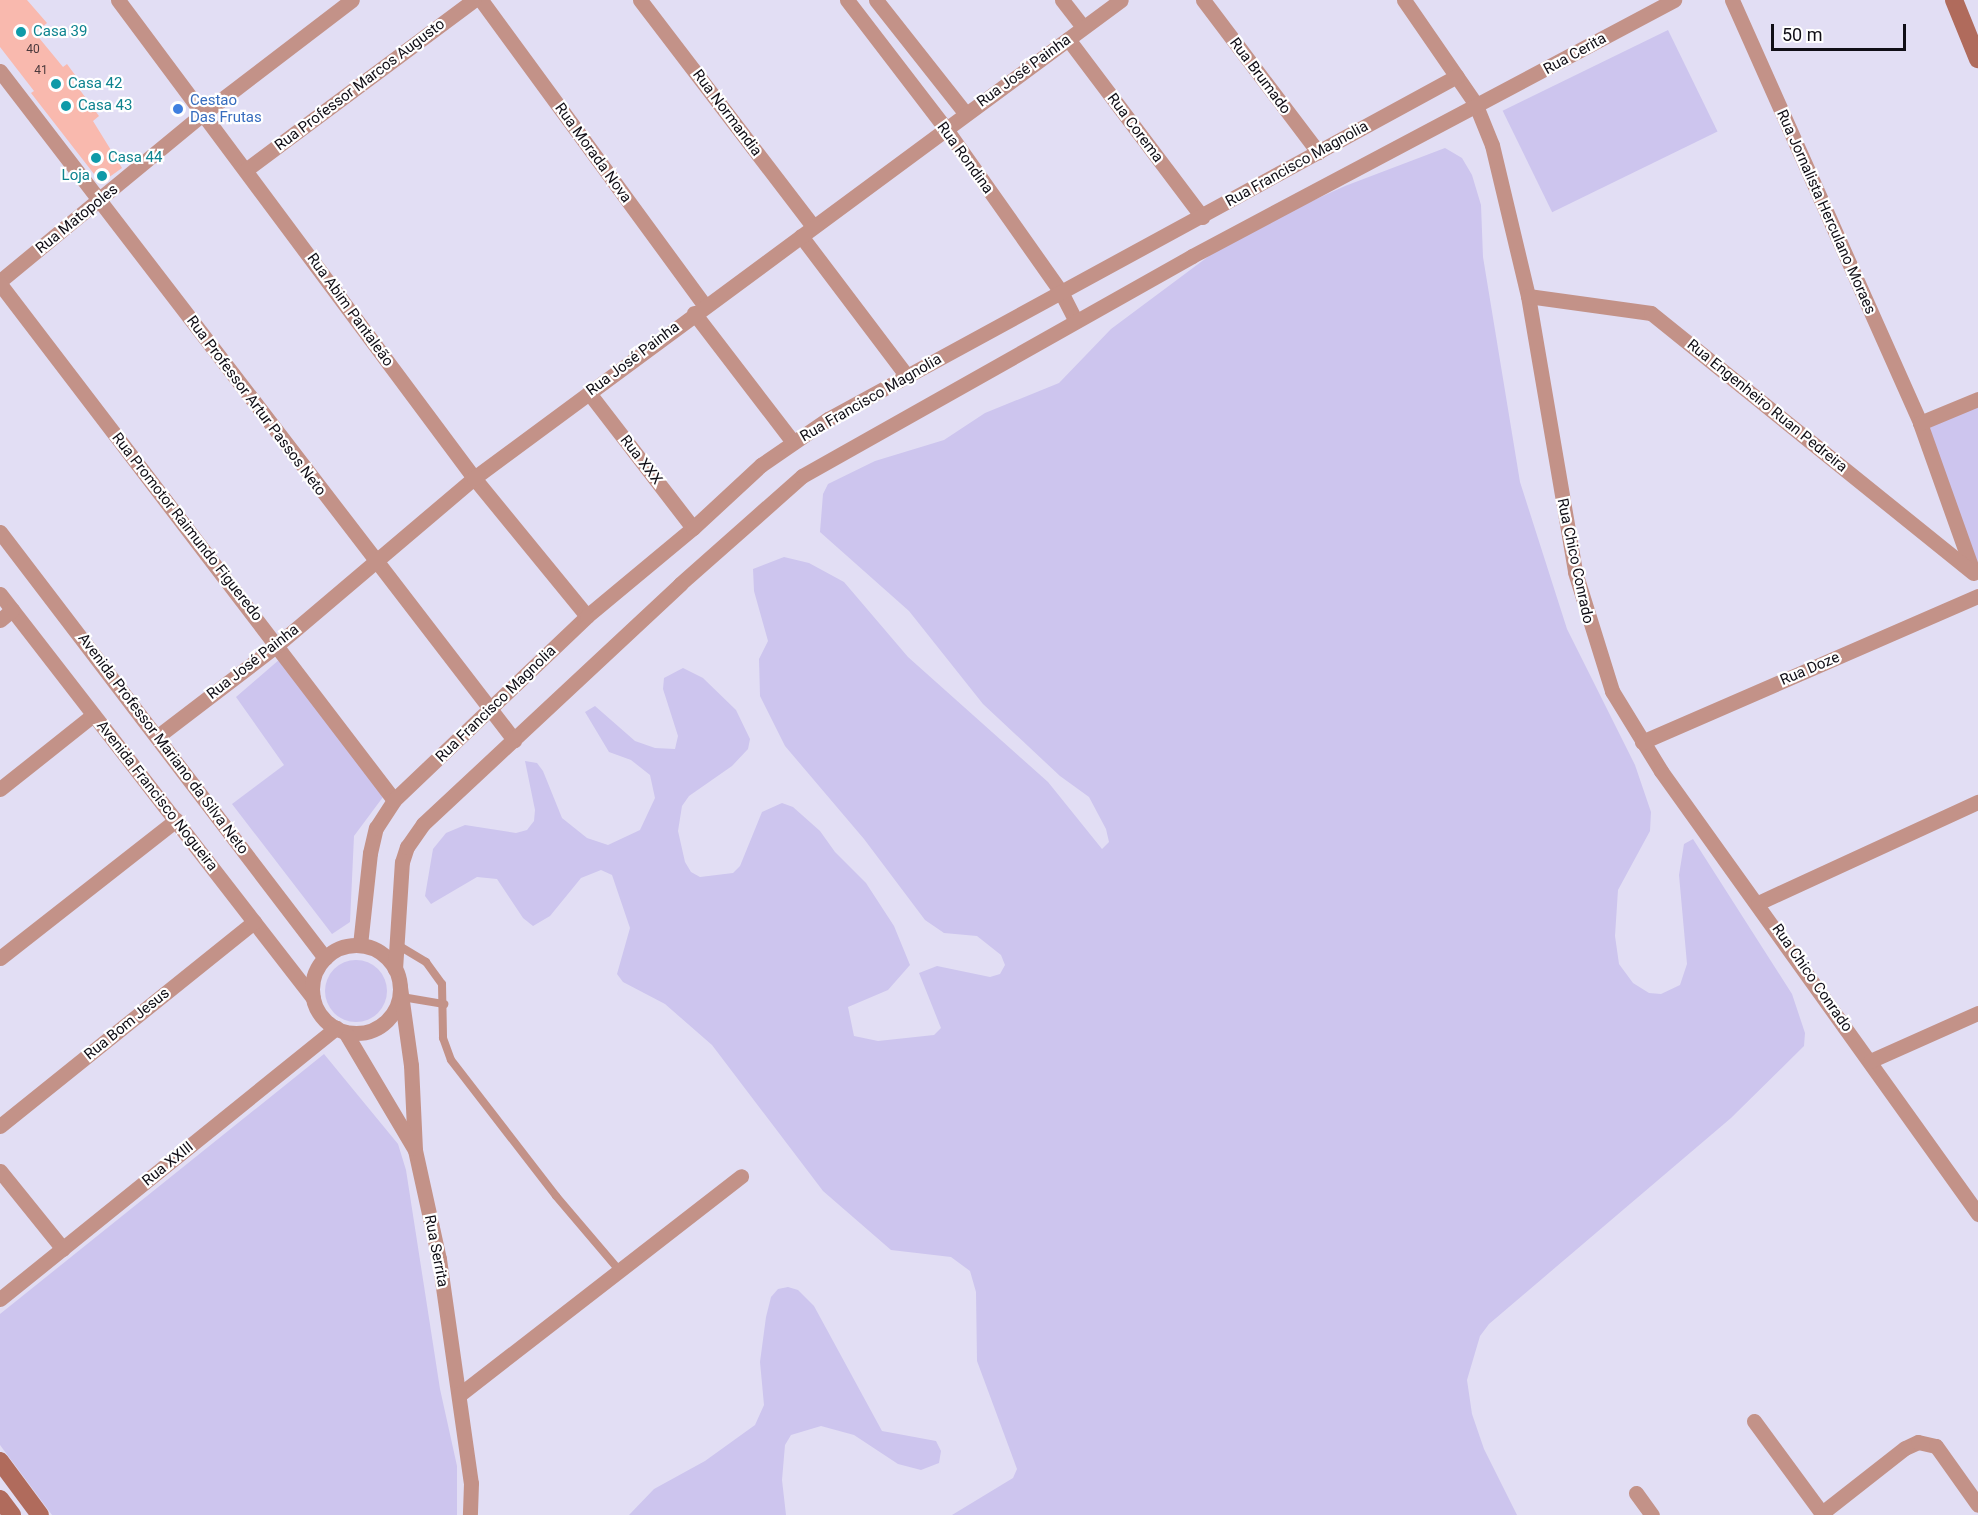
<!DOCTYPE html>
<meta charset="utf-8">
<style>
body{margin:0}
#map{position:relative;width:1978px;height:1515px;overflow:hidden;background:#e2def4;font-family:Roboto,sans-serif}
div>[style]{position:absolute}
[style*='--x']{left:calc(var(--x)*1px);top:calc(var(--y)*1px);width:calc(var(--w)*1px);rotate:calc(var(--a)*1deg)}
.green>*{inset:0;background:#cdc5ee;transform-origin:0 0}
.round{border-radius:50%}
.building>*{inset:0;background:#f9b9ae}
.lane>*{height:8px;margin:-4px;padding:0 4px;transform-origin:4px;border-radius:4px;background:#c39288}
.street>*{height:15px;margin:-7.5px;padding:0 7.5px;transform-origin:7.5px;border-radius:7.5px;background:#c39288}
.street>.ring{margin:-7.5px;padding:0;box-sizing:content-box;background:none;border:15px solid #c39288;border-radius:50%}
.secondary>*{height:18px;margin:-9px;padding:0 9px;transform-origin:9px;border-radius:9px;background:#b06b5c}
.dots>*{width:16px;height:16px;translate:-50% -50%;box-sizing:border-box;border:3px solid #fff;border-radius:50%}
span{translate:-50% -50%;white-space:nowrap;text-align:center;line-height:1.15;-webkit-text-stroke:4.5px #fff;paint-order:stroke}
.number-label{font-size:12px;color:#4a393c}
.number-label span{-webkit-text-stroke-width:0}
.culture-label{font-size:15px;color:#0d838f}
.left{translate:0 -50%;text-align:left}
.right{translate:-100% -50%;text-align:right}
.street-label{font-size:15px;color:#100e16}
.shop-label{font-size:15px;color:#366cbe}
.scale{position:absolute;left:1771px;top:24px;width:135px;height:27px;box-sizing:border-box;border:3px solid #100e16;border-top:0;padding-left:8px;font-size:18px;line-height:21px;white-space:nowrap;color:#100e16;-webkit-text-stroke:4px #fff;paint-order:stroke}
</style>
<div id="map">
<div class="green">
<div style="left:1668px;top:30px;width:113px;height:184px;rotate:64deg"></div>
<div style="clip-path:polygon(1445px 148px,1462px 158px,1472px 175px,1481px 205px,1483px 257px,1520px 482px,1567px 629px,1635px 765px,1651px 812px,1650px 831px,1618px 890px,1615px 936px,1619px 964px,1633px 983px,1649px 993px,1661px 994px,1680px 985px,1687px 964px,1679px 875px,1684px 844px,1693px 839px,1792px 994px,1805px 1033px,1804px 1046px,1731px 1118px,1489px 1324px,1480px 1336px,1467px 1380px,1472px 1414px,1484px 1449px,1517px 1515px,952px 1515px,1013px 1478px,1017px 1469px,977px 1361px,976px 1292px,970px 1271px,951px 1257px,891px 1250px,823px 1191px,712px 1045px,665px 1004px,623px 982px,617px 974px,630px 928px,612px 875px,601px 870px,581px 878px,550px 916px,533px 926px,523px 918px,497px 879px,477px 877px,431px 904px,425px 896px,433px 849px,446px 833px,465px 825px,516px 833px,527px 830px,534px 821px,535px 810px,525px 761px,537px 763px,543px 771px,562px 818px,587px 838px,608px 845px,640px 830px,655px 798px,650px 775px,631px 760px,609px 752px,585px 712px,595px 706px,635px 741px,655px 748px,675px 749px,678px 736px,663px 689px,664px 678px,683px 668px,703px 678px,736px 710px,750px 739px,748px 749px,732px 766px,689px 796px,682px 806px,678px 831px,685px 862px,691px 872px,700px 877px,733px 873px,740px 866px,762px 812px,782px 803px,793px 807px,820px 831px,835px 852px,866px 883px,894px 926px,910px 965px,888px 990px,848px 1007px,854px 1036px,878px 1041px,934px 1035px,941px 1028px,919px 973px,937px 966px,990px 977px,1000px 974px,1005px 965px,1001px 955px,977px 936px,944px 933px,925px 920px,864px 839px,785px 746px,760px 696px,759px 659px,768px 641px,754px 591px,753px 569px,784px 557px,809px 563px,844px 582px,908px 657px,1048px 782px,1102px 849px,1109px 842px,1106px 829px,1089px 797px,1060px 776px,983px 704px,909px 611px,820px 532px,823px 494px,828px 484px,875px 461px,944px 440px,985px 413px,1059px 383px,1111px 329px,1213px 253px,1268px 221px,1345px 186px)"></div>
<div style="clip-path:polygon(1978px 406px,1978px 564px,1927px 428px)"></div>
<div style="clip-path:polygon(280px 659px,383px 797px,354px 836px,350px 922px,332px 934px,232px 804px,284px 765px,236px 697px)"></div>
<div class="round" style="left:325px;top:960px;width:62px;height:62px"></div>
<div style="clip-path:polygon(324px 1054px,398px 1144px,406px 1170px,440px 1389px,457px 1466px,457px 1515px,52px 1515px,0 1445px,0 1314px)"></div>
<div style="clip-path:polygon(788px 1287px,798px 1290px,814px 1306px,882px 1431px,936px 1441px,941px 1451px,939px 1463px,921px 1470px,898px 1464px,854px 1435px,821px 1426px,791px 1435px,785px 1445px,782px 1480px,786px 1515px,629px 1515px,654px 1489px,705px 1461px,755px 1425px,764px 1405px,760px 1362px,766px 1317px,771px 1297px,778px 1289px)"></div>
</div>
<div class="building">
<div style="clip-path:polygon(0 0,27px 0,47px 23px,35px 33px,63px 67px,67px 64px,78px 79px,74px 82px,99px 116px,93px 121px,122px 168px,101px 183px,31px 93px,34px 91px,0 47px)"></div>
</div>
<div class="lane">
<div style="--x:396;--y:944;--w:35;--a:31"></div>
<div style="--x:426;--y:962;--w:27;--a:54"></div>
<div style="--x:442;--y:984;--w:54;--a:88.9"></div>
<div style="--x:443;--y:1038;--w:23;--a:70"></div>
<div style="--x:451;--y:1060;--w:172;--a:52.3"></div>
<div style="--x:556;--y:1196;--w:97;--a:49.6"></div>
<div style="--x:402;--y:997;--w:43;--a:9.5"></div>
</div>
<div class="street">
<div style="--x:118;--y:0;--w:596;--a:53.32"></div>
<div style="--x:474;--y:478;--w:178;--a:50.7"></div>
<div style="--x:481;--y:0;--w:378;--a:53.8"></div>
<div style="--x:640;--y:0;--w:285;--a:52.6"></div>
<div style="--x:847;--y:0;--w:163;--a:52.5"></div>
<div style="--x:946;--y:129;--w:199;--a:54.8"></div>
<div style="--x:1061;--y:292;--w:31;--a:63"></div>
<div style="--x:876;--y:0;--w:145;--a:51.7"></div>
<div style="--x:1062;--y:0;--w:34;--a:52"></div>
<div style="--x:1203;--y:0;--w:191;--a:52.9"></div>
<div style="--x:1404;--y:0;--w:125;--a:55.4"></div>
<div style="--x:1475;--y:103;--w:45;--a:68"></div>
<div style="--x:1492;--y:145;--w:155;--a:76.6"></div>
<div style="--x:1528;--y:296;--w:280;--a:80.3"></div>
<div style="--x:1575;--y:572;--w:125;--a:72.7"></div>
<div style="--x:1612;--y:691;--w:94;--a:58.5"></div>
<div style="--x:1661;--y:771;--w:545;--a:54.41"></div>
<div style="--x:1732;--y:0;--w:463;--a:66"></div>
<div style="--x:1920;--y:423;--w:158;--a:70.4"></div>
<div style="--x:1068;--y:39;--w:223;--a:53"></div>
<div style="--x:0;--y:71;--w:844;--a:52.46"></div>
<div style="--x:247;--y:169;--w:283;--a:-36.7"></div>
<div style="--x:801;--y:236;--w:176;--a:52.9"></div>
<div style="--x:0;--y:281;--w:264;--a:-39.5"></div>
<div style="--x:204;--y:113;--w:186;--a:-37.4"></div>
<div style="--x:0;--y:284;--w:649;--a:52.64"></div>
<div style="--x:1528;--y:296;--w:124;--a:7.9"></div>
<div style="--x:1651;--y:313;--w:414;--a:38.9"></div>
<div style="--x:694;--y:313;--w:163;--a:52.5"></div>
<div style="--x:589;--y:393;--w:170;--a:52.4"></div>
<div style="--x:1920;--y:423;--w:63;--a:-22.5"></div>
<div style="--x:0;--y:532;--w:536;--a:52.66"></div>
<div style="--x:0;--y:594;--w:511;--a:52.23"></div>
<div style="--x:0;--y:620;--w:16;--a:-40"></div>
<div style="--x:158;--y:736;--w:150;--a:-37.4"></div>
<div style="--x:277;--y:645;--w:258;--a:-40.3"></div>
<div style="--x:474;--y:478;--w:804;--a:-36.46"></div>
<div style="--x:1642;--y:742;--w:366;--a:-23.5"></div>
<div style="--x:0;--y:789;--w:119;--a:-38.5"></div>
<div style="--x:1758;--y:903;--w:242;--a:-24.7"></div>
<div style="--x:360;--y:945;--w:93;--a:-83.8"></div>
<div style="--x:370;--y:853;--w:26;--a:-77"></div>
<div style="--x:376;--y:828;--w:33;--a:-57"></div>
<div style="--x:394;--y:800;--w:267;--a:-43.6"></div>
<div style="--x:587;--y:616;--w:138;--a:-39.7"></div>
<div style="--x:693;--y:528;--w:93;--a:-42.8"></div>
<div style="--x:761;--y:465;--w:81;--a:-34.5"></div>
<div style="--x:828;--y:419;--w:716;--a:-28.6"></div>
<div class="ring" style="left:312px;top:945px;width:73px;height:73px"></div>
<div style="--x:0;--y:958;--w:224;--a:-38.1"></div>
<div style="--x:395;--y:969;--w:107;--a:-86.3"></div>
<div style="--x:402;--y:862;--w:16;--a:-72"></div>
<div style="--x:407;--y:847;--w:28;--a:-55"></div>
<div style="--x:423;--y:824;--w:352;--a:-43"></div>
<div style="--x:680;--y:584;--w:163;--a:-41.5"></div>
<div style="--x:802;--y:476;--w:448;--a:-29.4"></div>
<div style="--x:1192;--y:256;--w:546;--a:-27.97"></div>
<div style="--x:400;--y:987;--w:79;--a:82"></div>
<div style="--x:411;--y:1065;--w:85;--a:87.3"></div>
<div style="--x:415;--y:1150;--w:112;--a:77.6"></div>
<div style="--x:439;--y:1259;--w:226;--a:81.9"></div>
<div style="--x:471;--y:1483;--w:32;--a:92"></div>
<div style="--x:345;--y:1032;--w:135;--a:59.3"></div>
<div style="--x:1870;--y:1061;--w:118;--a:-24"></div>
<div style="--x:0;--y:1126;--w:326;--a:-38.8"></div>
<div style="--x:0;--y:1171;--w:100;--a:51.1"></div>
<div style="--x:0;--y:1299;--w:432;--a:-38.9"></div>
<div style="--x:459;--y:1395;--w:357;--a:-37.8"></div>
<div style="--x:1754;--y:1421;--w:117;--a:53.7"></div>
<div style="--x:1636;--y:1493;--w:27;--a:54"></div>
<div style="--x:1822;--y:1513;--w:105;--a:-38.1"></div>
<div style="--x:1905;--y:1448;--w:14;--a:-25"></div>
<div style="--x:1918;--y:1442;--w:18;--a:13"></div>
<div style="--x:1936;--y:1446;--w:72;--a:54.6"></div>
</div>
<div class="secondary">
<div style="--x:1954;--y:0;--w:64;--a:67.9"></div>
<div style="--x:0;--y:1461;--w:67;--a:53.5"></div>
<div style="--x:0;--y:1499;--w:20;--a:53"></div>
</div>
<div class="dots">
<div style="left:21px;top:32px;background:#0f9aa8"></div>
<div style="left:56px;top:84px;background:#0f9aa8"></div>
<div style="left:66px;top:106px;background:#0f9aa8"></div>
<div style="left:178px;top:109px;background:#3f7fe0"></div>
<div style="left:96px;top:158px;background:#0f9aa8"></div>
<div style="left:102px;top:176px;background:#0f9aa8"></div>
</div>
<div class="number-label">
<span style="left:33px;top:50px">40</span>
<span style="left:41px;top:71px">41</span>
</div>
<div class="culture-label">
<span class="left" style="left:33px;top:32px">Casa 39</span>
<span class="left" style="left:68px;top:84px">Casa 42</span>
<span class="left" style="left:78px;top:106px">Casa 43</span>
<span class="left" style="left:108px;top:158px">Casa 44</span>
<span class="right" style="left:90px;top:176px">Loja</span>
</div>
<div class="street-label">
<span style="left:1575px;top:54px;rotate:-29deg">Rua Cerita</span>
<span style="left:1024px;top:71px;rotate:-36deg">Rua José Painha</span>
<span style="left:1260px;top:76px;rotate:53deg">Rua Brumado</span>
<span style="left:360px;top:85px;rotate:-37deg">Rua Professor Marcos Augusto</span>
<span style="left:727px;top:113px;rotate:53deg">Rua Normandia</span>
<span style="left:1135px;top:128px;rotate:53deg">Rua Corema</span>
<span style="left:593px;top:153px;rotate:54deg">Rua Morada Nova</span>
<span style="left:965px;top:158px;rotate:54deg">Rua Rondina</span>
<span style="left:1297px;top:164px;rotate:-29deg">Rua Francisco Magnolia</span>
<span style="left:1826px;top:212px;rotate:66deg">Rua Jornalista Herculano Moraes</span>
<span style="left:77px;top:219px;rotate:-39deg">Rua Matopoles</span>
<span style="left:350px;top:310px;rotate:54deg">Rua Abim Pantaleão</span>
<span style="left:633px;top:359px;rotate:-37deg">Rua José Painha</span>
<span style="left:871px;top:398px;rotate:-30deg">Rua Francisco Magnolia</span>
<span style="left:256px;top:406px;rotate:53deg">Rua Professor Artur Passos Neto</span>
<span style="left:1767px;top:406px;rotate:39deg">Rua Engenheiro Ruan Pedreira</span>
<span style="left:641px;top:460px;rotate:52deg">Rua XXX</span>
<span style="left:187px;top:527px;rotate:52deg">Rua Promotor Raimundo Figueredo</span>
<span style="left:1575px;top:561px;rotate:78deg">Rua Chico Conrado</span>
<span style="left:253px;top:662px;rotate:-38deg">Rua José Painha</span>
<span style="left:1810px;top:669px;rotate:-23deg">Rua Doze</span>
<span style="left:496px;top:704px;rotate:-44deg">Rua Francisco Magnolia</span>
<span style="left:163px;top:744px;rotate:53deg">Avenida Professor Mariano da Silva Neto</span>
<span style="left:157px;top:796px;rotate:52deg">Avenida Francisco Nogueira</span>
<span style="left:1812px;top:978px;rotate:55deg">Rua Chico Conrado</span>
<span style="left:127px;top:1024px;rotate:-39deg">Rua Bom Jesus</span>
<span style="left:168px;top:1164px;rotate:-39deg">Rua XXIII</span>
<span style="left:436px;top:1251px;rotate:79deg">Rua Serrita</span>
</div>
<div class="shop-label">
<span class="left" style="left:190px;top:109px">Cestao<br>Das Frutas</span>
</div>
<div class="scale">50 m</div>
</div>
